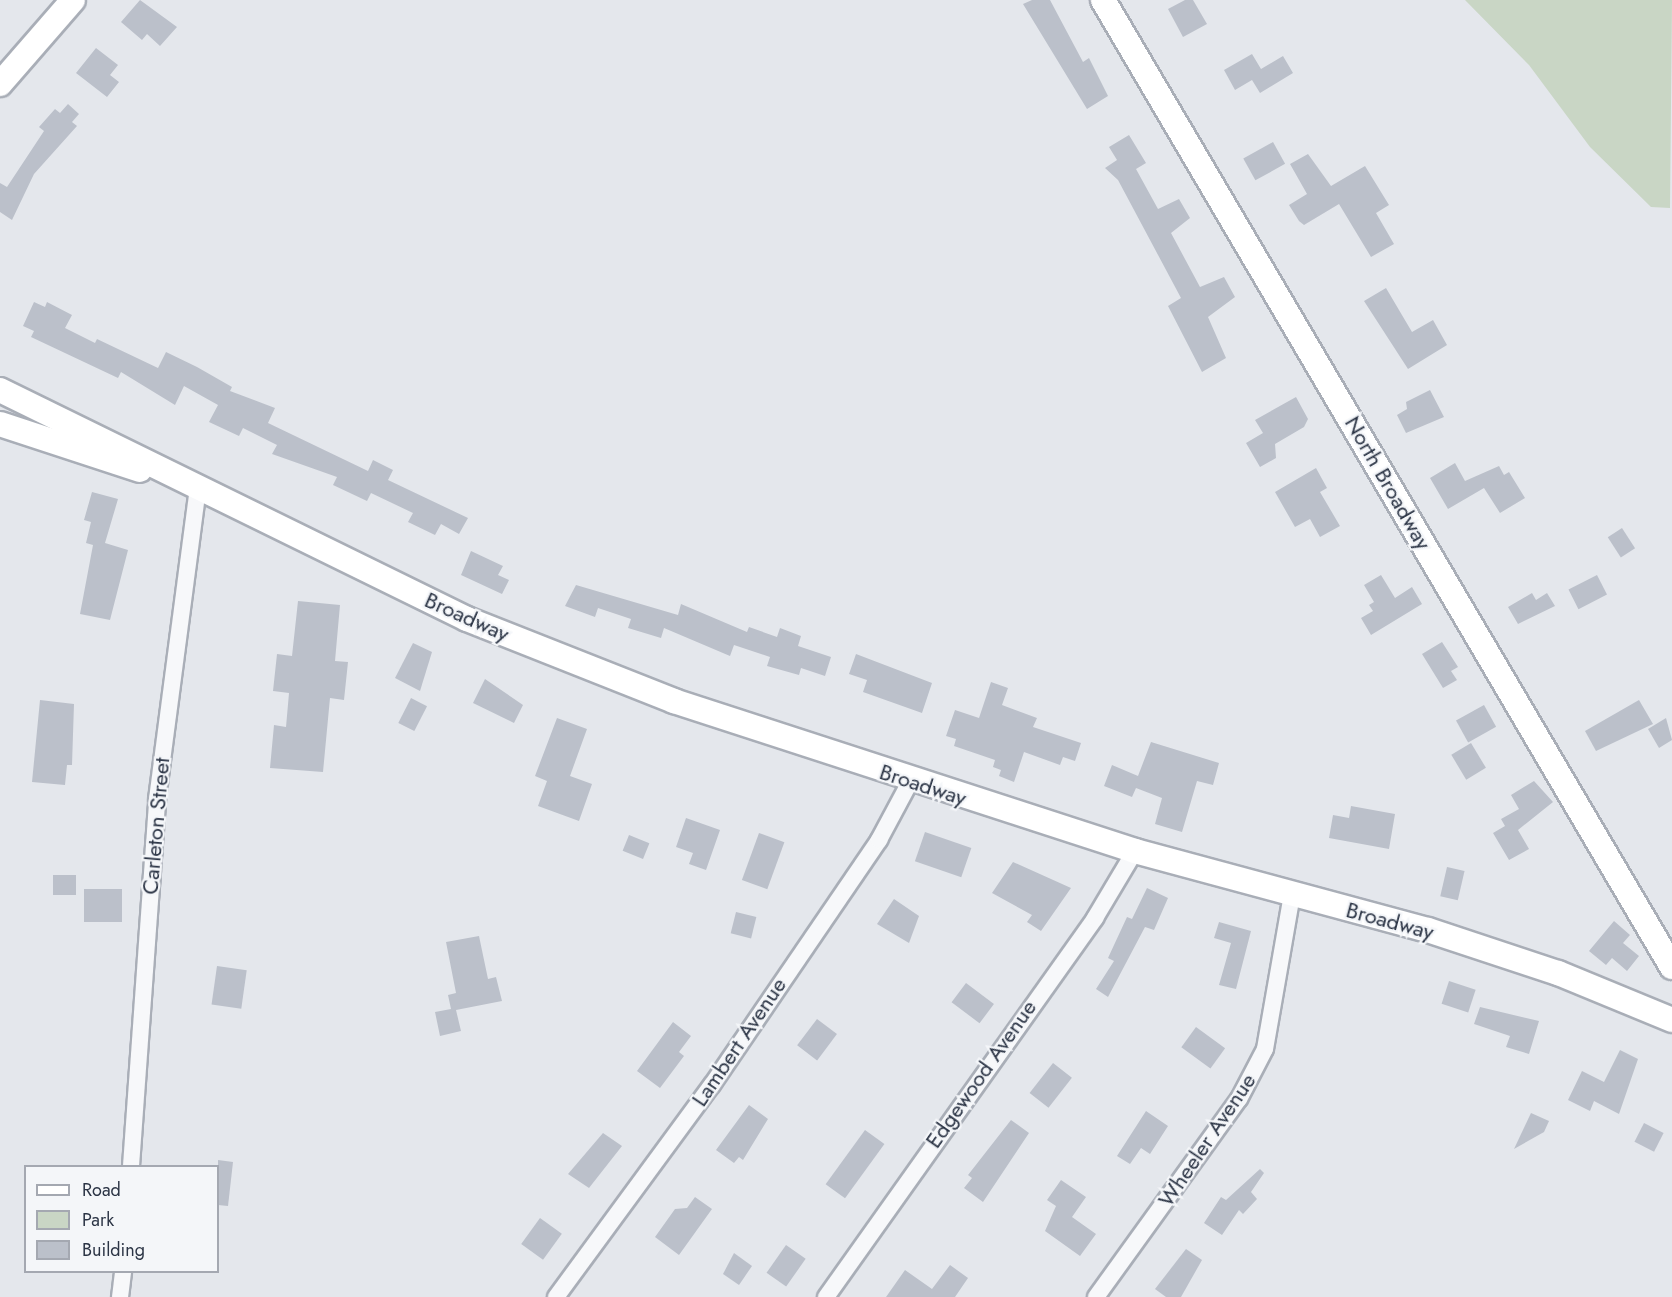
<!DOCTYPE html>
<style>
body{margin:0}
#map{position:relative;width:1672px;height:1297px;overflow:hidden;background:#e4e7ec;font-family:Jost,sans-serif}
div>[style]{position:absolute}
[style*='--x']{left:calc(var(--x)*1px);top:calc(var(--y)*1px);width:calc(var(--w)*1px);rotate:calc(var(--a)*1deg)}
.green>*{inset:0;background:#c9d6c5}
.building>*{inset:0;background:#bbc0ca;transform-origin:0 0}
.roads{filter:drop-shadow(2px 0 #a9aeb7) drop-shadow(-2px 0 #a9aeb7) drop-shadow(0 2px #a9aeb7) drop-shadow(0 -2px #a9aeb7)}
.street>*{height:16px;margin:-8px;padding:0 8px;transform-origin:8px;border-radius:8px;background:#f7f8fa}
.secondary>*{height:24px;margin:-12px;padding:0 12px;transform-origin:12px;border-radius:12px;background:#fff}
span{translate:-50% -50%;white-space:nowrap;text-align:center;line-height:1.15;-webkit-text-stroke:4.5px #f4f6f9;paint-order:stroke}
.street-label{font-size:22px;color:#2b3445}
.legend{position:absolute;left:24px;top:1165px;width:195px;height:108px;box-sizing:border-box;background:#f4f6f9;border:2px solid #a4a8b1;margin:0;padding:8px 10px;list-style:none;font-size:18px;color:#2b3445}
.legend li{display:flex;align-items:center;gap:12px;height:30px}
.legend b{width:30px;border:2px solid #a4a8b1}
</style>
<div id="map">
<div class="green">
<div style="clip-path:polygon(1465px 0,1672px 0,1670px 208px,1651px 207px,1590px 147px,1529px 65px)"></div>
</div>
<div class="building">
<div style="clip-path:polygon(140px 0,177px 27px,160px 46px,147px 34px,142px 40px,121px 22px)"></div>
<div style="clip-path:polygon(1032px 0,1050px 0,1083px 62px,1089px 58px,1108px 96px,1087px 109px,1023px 4px)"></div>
<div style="clip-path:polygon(1185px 0,1193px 0,1207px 24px,1183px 37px,1168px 9px)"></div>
<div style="clip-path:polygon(96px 48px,118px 65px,110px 75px,119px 82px,107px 97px,76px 73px)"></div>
<div style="clip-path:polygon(1252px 54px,1261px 69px,1283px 56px,1293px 73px,1260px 93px,1252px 80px,1235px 90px,1224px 70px)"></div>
<div style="clip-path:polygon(68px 104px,79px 114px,72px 122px,77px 126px,34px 174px,12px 220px,0 212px,0 183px,7px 187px,44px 131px,39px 127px,55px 109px,60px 113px)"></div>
<div style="clip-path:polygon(1129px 135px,1146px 163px,1136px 169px,1158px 209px,1179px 199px,1190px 218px,1171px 233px,1200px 287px,1224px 277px,1235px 297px,1208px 317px,1226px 358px,1202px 372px,1168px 306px,1181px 298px,1118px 180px,1105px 168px,1117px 160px,1109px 147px)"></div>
<div style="left:1273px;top:142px;width:25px;height:34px;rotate:61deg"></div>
<div style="clip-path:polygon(1308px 154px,1331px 186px,1365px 166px,1389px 205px,1376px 213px,1394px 244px,1371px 257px,1339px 204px,1304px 225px,1299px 221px,1289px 205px,1307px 194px,1290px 164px)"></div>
<div style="clip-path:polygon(1386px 288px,1412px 332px,1433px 320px,1447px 345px,1408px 369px,1364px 301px)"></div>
<div style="clip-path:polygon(34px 302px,45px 307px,47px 302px,72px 315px,65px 328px,95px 343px,97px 339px,158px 368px,166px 352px,197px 367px,232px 387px,230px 391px,275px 408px,268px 423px,368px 471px,373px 460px,393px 470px,388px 480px,468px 518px,459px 534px,441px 524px,435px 535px,408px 522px,413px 513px,371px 493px,367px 501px,333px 485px,337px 477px,272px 454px,277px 445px,243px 428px,239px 436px,209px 422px,218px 405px,184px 386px,175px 405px,121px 372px,118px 378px,31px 337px,34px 331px,23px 326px)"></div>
<div style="clip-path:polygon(1430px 390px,1444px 417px,1406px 433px,1397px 415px,1407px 409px,1406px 402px)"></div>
<div style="clip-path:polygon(1296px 397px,1308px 419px,1304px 427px,1275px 444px,1276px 458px,1260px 467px,1246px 443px,1263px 433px,1255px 420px)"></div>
<div style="clip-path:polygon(1455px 463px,1465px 481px,1499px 466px,1504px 475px,1509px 472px,1525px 498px,1500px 513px,1484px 488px,1448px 509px,1430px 478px)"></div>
<div style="clip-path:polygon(1316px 468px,1327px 488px,1320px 492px,1340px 526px,1320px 537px,1310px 519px,1295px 527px,1275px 492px)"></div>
<div style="clip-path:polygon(92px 492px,118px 499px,105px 543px,128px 550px,110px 620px,80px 614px,93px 545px,86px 543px,91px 522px,84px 520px)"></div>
<div style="left:1622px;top:528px;width:24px;height:17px;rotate:57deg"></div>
<div style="clip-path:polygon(471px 551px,503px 566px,498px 575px,509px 580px,502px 594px,461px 575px)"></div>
<div style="clip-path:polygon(1381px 575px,1395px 598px,1412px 587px,1422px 604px,1371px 635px,1361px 618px,1373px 611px,1369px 605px,1374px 602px,1364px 585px)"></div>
<div style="left:1597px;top:575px;width:22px;height:32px;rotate:63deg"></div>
<div style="clip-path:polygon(576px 585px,678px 615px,681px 604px,747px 632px,749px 627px,777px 637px,780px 628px,801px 636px,798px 646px,831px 657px,825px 676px,801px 668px,799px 675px,767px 666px,770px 657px,734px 645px,730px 656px,664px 628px,661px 638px,628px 628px,631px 619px,598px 608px,595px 617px,565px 606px)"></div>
<div style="clip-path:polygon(1532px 593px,1536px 600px,1547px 593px,1555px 606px,1518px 624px,1508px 607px)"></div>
<div style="clip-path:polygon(298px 601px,340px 605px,335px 661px,348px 662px,344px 700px,330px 698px,323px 772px,270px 768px,274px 725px,286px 727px,289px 693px,273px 691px,277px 654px,292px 656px)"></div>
<div style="clip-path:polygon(1442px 642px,1458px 667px,1451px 671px,1457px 680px,1443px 688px,1422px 654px)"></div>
<div style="clip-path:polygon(413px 643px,432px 652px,420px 691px,395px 678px)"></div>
<div style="clip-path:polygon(856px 654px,932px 683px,922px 713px,863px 692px,867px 680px,849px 674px)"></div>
<div style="clip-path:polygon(485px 679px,523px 705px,514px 723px,473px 703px)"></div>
<div style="clip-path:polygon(991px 682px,1008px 688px,1002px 705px,1037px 718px,1033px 727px,1081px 743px,1075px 761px,1063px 757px,1060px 765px,1024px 752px,1014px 782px,999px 776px,1001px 770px,993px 767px,995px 760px,954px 746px,956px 739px,946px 736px,955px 710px,979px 718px)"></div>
<div style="left:411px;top:698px;width:18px;height:28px;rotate:27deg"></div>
<div style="clip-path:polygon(40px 700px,74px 704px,72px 765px,67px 765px,65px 785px,32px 782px)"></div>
<div style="clip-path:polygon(1639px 700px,1653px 724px,1596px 751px,1585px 731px)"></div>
<div style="left:1484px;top:705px;width:25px;height:32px;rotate:61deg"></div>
<div style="clip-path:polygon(557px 718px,587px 729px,570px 776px,592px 784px,579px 821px,538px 806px,547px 781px,535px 776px)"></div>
<div style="clip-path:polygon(1666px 718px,1672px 740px,1659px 748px,1648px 729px)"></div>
<div style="clip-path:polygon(1151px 742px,1219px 763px,1213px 785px,1197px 781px,1182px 832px,1155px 824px,1162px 798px,1136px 788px,1132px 797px,1104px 786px,1112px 765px,1138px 776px)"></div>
<div style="left:1471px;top:743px;width:29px;height:23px;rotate:59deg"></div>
<div style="clip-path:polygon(1534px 781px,1553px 802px,1518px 830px,1529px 849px,1509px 860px,1493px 833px,1505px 826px,1501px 819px,1519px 809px,1511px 795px)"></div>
<div style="clip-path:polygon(1351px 806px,1395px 814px,1389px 849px,1329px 838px,1333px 815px,1349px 818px)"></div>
<div style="clip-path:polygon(686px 818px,720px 830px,706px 870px,689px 864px,693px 853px,676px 847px)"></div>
<div style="left:925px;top:832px;width:49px;height:31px;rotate:19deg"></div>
<div style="left:759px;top:833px;width:27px;height:50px;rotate:20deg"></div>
<div style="left:629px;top:835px;width:22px;height:17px;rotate:22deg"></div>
<div style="clip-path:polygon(1013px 862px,1071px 888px,1041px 931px,1027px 922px,1032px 915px,992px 893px)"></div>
<div style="left:1447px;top:867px;width:18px;height:30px;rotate:13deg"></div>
<div style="left:53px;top:875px;width:23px;height:20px"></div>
<div style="clip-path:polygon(1147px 888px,1168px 898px,1154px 930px,1145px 927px,1108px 997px,1096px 989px,1114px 961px,1108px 958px,1127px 917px,1132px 919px)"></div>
<div style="left:84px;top:889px;width:38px;height:33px"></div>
<div style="clip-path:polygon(894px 899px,919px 916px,909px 943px,877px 924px)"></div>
<div style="left:736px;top:912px;width:21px;height:22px;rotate:14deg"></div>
<div style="clip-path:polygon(1614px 921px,1630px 935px,1623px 943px,1639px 956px,1627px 971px,1612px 958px,1606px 965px,1589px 951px)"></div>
<div style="clip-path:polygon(1219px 922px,1251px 931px,1236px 989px,1219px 985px,1231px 943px,1214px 938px)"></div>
<div style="clip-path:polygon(479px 936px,488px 979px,496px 977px,502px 1001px,456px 1010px,461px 1031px,440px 1036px,435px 1012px,451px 1009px,448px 995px,456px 993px,446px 942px)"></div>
<div style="left:217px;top:966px;width:30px;height:39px;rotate:8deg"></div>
<div style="left:1449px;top:981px;width:28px;height:24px;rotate:18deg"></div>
<div style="left:966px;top:983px;width:35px;height:24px;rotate:37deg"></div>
<div style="clip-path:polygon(1480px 1007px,1539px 1021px,1529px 1054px,1506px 1047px,1510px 1036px,1474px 1024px)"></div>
<div style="left:817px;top:1019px;width:25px;height:33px;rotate:37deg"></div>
<div style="clip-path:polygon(673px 1022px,691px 1036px,679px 1052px,684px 1056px,660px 1088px,637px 1071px)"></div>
<div style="left:1196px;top:1027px;width:36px;height:25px;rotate:36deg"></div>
<div style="clip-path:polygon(1620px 1050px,1638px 1059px,1619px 1114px,1594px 1101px,1590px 1111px,1568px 1100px,1582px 1071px,1604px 1082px)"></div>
<div style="left:1053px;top:1063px;width:24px;height:38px;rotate:38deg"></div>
<div style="clip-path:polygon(749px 1105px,768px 1119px,743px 1160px,739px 1157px,734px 1163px,716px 1150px)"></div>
<div style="clip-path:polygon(1146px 1111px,1168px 1126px,1150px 1154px,1141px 1148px,1130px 1164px,1117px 1156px)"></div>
<div style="clip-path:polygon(1531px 1113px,1549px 1121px,1544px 1132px,1514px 1149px)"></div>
<div style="clip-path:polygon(1011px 1120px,1029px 1133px,983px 1202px,964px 1188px,972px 1178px,968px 1175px)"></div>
<div style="left:1644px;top:1123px;width:22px;height:21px;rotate:27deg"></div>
<div style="left:865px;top:1130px;width:24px;height:67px;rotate:36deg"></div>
<div style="clip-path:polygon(603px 1133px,622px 1146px,589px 1188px,568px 1174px)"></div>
<div style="clip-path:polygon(218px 1160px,233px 1162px,228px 1206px,218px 1205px)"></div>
<div style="clip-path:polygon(1260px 1169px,1264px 1173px,1251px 1192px,1257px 1199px,1243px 1214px,1239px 1210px,1222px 1235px,1204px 1223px,1221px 1197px,1226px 1200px)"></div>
<div style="clip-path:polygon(1061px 1180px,1086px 1197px,1072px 1217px,1096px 1234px,1080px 1256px,1045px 1231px,1056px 1206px,1047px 1200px)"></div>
<div style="clip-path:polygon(695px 1197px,712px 1209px,679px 1255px,655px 1237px,675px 1209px,687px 1208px)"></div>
<div style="left:540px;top:1218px;width:27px;height:32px;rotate:36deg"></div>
<div style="left:786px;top:1245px;width:24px;height:34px;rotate:35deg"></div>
<div style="clip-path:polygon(1186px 1249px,1202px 1260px,1181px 1297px,1166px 1297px,1155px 1289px)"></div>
<div style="clip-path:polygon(734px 1253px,752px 1266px,739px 1285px,723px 1274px)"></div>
<div style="clip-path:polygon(950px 1265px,968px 1278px,955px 1297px,886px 1297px,905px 1270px,932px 1289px)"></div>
</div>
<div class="roads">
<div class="street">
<div style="--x:131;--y:1166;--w:368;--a:-85.9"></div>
<div style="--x:157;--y:799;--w:316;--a:-82.5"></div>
<div style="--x:120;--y:1297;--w:25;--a:-83"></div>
<div style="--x:556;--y:1297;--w:263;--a:-53.7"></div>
<div style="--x:712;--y:1085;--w:297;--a:-55.7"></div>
<div style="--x:879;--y:840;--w:68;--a:-61.9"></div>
<div style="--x:826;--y:1297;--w:465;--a:-54.6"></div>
<div style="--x:1095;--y:918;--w:78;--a:-59.2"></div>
<div style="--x:1096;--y:1297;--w:244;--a:-54.2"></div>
<div style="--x:1239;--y:1099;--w:56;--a:-62.5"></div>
<div style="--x:1265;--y:1049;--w:156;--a:-80.1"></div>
</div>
<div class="secondary">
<div style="--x:1103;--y:0;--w:1122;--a:59.53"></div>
<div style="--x:0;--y:84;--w:111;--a:-49"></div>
<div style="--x:0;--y:390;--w:520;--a:26.12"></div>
<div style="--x:467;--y:619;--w:223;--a:21.6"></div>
<div style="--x:674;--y:701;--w:485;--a:18"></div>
<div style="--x:1135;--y:851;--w:303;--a:15.1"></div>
<div style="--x:1428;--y:930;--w:137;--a:18.3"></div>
<div style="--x:1558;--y:973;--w:123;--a:22.4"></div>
<div style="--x:0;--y:424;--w:147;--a:18.2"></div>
</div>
</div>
<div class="street-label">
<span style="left:1388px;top:483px;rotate:60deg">North Broadway</span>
<span style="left:467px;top:617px;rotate:24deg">Broadway</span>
<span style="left:923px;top:785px;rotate:18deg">Broadway</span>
<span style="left:156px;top:826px;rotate:-85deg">Carleton Street</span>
<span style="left:1390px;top:921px;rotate:15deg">Broadway</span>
<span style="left:739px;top:1042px;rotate:-56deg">Lambert Avenue</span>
<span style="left:981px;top:1074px;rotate:-55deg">Edgewood Avenue</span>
<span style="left:1207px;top:1140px;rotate:-56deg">Wheeler Avenue</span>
</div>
<ul class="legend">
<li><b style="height:8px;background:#fff"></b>Road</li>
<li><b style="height:16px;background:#c9d6c5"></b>Park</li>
<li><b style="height:16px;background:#bbc0ca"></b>Building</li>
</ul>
</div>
